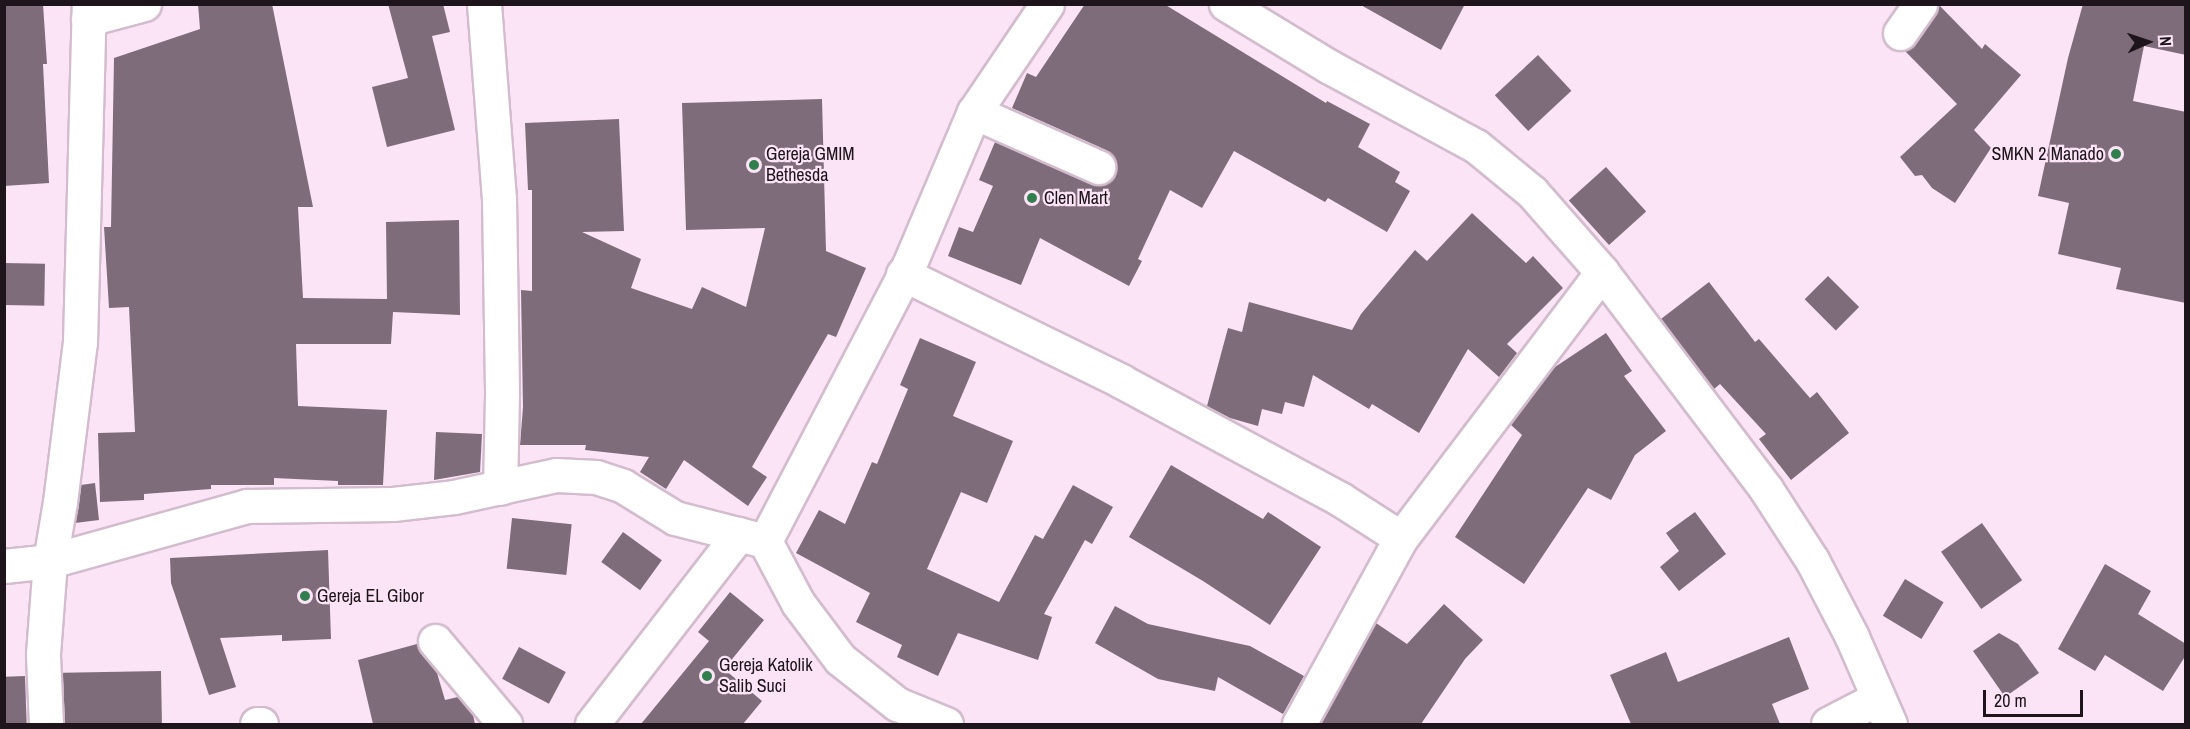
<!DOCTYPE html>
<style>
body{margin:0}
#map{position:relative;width:2190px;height:729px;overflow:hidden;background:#fbe4f6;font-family:"Archivo Narrow",sans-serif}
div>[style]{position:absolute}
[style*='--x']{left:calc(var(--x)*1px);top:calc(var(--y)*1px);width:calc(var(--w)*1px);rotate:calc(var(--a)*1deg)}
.building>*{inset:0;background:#7f6c7b;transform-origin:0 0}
.roads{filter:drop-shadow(2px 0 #d2bccd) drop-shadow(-2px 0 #d2bccd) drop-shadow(0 2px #d2bccd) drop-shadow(0 -2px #d2bccd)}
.minor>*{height:33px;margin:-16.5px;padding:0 16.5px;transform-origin:16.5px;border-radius:16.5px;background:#fff}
.dots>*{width:16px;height:16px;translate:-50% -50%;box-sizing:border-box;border:3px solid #fbe4f6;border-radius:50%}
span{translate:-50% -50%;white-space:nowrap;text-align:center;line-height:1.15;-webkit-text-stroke:4.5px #fbe4f6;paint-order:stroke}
.poi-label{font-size:18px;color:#1d151b}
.right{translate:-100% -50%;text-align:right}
.left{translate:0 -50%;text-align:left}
.frame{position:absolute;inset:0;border:6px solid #1d151b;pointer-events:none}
.north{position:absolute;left:2118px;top:12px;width:60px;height:60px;-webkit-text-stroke:4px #fbe4f6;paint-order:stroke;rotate:87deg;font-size:16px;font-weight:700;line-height:24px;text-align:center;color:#1d151b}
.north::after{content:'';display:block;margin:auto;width:21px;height:27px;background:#1d151b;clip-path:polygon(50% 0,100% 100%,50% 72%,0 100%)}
.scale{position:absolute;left:1983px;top:690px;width:100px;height:27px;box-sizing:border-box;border:3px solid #1d151b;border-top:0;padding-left:8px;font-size:18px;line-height:21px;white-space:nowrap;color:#1d151b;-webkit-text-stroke:4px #fbe4f6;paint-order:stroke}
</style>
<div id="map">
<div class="building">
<div style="clip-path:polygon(4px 4px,43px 4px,47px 64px,43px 64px,49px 183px,4px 186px)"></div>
<div style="clip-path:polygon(198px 4px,272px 4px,313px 207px,298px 207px,303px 298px,387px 299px,386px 222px,459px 220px,460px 315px,393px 312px,391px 344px,296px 344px,298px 406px,387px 410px,383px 485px,338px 485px,338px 481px,274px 478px,274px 485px,211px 485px,211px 489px,144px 494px,144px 500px,100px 502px,98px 433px,135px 432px,129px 307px,109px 308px,104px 227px,111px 227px,114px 58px,200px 29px)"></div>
<div style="clip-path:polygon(388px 4px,443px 4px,450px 32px,432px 36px,455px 130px,387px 147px,372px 87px,408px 78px)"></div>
<div style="clip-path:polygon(1085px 4px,1164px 4px,1326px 103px,1327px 101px,1370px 124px,1358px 147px,1400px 172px,1395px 182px,1410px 191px,1387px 232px,1328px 198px,1325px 202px,1234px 151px,1202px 208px,1170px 190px,1138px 259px,1142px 261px,1129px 286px,1040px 238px,1021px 285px,948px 256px,959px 227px,973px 232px,993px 186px,979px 180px,995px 142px,1091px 184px,1101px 186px,1109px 182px,1115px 175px,1117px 164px,1113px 156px,1106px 150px,1012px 108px,1027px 73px,1036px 77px)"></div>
<div style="clip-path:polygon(1359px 4px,1465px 4px,1441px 50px)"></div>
<div style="clip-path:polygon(2083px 4px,2186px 4px,2186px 55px,2144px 46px,2133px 101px,2186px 112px,2186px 303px,2116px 289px,2121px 268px,2058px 254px,2069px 203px,2038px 196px,2068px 58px)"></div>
<div style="clip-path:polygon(1939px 5px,1982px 49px,1985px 44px,2021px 75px,1974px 130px,1991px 148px,1955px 203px,1932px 188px,1922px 175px,1915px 176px,1900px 157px,1957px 104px,1905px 51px,1915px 44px,1935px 15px)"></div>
<div style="left:1538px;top:55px;width:49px;height:59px;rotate:47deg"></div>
<div style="clip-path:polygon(822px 99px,826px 251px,866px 268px,836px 337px,828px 334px,752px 467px,767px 477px,748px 506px,684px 460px,666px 489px,640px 472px,649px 457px,585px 450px,586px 445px,520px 445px,523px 407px,521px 290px,532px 291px,532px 190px,528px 190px,525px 123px,619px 119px,624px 231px,582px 232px,641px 259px,631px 288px,692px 309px,702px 287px,746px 307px,765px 228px,686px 230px,682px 103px)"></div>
<div style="left:1606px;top:167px;width:60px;height:50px;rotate:48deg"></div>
<div style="clip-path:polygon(1472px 213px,1526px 263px,1533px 256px,1563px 288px,1507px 344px,1517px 353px,1499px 377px,1468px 349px,1419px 433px,1372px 404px,1369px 409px,1313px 375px,1304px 407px,1285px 402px,1282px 414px,1262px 409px,1258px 426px,1230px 418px,1207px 406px,1228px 328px,1242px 332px,1249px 302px,1352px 330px,1361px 314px,1415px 250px,1427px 261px)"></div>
<div style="left:4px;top:263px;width:41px;height:42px;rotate:1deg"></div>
<div style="left:1828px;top:276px;width:44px;height:33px;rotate:45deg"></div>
<div style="clip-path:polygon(1709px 282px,1755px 342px,1759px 339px,1810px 398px,1817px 392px,1849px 433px,1791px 480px,1759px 439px,1766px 434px,1720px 384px,1714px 389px,1661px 319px)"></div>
<div style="clip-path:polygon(1606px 333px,1632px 371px,1624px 376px,1666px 431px,1635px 455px,1611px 500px,1588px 488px,1524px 584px,1455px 537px,1522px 435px,1510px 424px,1552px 369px)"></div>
<div style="clip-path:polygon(920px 338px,976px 362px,953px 416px,1013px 441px,987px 503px,961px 492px,927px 569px,999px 602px,1035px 535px,1043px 539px,1073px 485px,1113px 507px,1092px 544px,1085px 540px,1044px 614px,1052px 617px,1038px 660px,958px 633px,938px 676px,897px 657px,902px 645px,856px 622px,870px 593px,796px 553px,819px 510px,845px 524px,872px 462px,877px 464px,908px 389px,900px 385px)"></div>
<div style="clip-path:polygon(436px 432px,482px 434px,480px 472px,434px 480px)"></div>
<div style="clip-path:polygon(1171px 465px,1263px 519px,1268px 512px,1321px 547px,1270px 625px,1203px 581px,1129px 537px)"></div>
<div style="clip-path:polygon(95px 483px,99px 520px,75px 523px,81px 485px)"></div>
<div style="clip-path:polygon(1695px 512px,1726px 554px,1679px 591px,1660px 567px,1679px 551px,1666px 533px)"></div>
<div style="left:512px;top:518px;width:60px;height:51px;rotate:6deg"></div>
<div style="left:1982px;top:523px;width:70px;height:50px;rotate:55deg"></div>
<div style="left:623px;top:532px;width:48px;height:37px;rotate:36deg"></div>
<div style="clip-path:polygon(328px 550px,331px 639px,282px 641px,282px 635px,220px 638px,236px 687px,209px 695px,171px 583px,170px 558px)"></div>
<div style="clip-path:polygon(2105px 564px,2151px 591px,2138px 614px,2186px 644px,2186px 655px,2163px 691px,2105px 655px,2095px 671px,2058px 649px)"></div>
<div style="left:1905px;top:579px;width:45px;height:43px;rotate:31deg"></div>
<div style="clip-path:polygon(730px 592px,764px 620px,724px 669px,762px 701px,743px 724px,641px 724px,709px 641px,698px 632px)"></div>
<div style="clip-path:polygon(1444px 604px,1483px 640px,1465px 659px,1421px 724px,1320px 724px,1376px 623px,1407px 644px)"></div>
<div style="clip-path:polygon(1115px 606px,1148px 624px,1250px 646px,1304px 676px,1283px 714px,1218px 677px,1215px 691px,1158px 679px,1095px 643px)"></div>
<div style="clip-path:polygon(1999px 633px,2018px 644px,2039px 673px,2005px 697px,1973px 651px)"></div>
<div style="clip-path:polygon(1789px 637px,1809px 689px,1772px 704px,1780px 724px,1631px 724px,1610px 675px,1666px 652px,1678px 682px)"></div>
<div style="clip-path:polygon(417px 644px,437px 673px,445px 700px,458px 697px,473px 715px,475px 724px,373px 724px,358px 660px)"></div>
<div style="left:519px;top:647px;width:53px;height:36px;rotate:28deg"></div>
<div style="left:161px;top:671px;width:53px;height:98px;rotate:89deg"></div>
<div style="left:25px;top:676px;width:48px;height:21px;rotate:88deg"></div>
</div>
<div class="roads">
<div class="minor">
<div style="--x:484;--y:4;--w:195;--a:85.6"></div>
<div style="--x:499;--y:198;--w:198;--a:89.1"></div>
<div style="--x:502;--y:396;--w:92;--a:91.2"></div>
<div style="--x:1226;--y:4;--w:119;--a:31.3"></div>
<div style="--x:1328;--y:66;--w:168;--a:28.4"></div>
<div style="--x:1476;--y:146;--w:72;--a:39.4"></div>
<div style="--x:1532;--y:192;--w:106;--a:48.8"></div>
<div style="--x:1602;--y:272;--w:272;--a:52.9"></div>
<div style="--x:1766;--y:489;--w:85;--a:57.1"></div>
<div style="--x:1812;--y:560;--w:87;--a:62.5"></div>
<div style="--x:1852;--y:637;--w:95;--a:66.4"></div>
<div style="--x:88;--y:19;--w:58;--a:-15"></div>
<div style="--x:1900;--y:33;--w:35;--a:-55"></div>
<div style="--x:974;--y:112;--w:136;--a:23.9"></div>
<div style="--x:903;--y:274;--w:243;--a:26.1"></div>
<div style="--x:1121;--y:381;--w:249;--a:28.3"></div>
<div style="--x:1340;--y:499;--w:72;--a:32.6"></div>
<div style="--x:1401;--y:538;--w:333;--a:-52.9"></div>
<div style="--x:765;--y:541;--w:70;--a:62"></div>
<div style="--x:798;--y:603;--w:70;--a:53.1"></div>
<div style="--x:840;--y:659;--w:73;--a:38.3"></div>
<div style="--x:897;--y:704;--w:53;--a:22.2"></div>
<div style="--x:4;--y:566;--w:46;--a:-6.2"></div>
<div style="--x:50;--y:561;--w:205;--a:-15.6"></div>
<div style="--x:247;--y:506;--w:146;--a:-0.8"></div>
<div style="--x:393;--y:504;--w:61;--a:-6.5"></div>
<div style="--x:454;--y:497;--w:104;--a:-12.2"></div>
<div style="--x:556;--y:475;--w:40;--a:2.9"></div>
<div style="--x:596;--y:477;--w:28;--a:18"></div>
<div style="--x:623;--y:486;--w:61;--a:31.6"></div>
<div style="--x:675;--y:518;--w:93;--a:14.3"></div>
<div style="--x:765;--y:541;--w:311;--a:-62.4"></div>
<div style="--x:909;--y:265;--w:166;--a:-67"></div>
<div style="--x:974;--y:112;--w:130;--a:-55.9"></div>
<div style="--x:435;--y:641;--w:109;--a:49.9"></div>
<div style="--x:46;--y:724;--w:70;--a:-92.5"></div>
<div style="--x:43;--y:654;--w:93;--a:-85.7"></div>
<div style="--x:50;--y:561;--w:60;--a:-80.4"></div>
<div style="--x:60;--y:502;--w:161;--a:-82.9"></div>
<div style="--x:80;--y:342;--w:338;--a:-88.5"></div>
<div style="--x:257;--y:724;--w:4;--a:0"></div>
<div style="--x:592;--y:724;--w:240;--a:-52.3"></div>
<div style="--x:1299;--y:724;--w:212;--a:-61.3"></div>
<div style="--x:1828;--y:724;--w:56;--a:-27.5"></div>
</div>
</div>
<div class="dots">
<div style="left:2116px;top:154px;background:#317f4f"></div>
<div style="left:754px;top:165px;background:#317f4f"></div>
<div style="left:1032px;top:198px;background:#317f4f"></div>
<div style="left:305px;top:596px;background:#317f4f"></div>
<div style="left:707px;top:676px;background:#317f4f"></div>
</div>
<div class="poi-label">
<span class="right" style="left:2104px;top:154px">SMKN 2 Manado</span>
<span class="left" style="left:766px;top:165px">Gereja GMIM<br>Bethesda</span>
<span class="left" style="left:1044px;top:198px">Clen Mart</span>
<span class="left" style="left:317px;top:596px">Gereja EL Gibor</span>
<span class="left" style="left:719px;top:676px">Gereja Katolik<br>Salib Suci</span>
</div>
<div class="frame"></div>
<div class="north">N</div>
<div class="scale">20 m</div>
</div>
